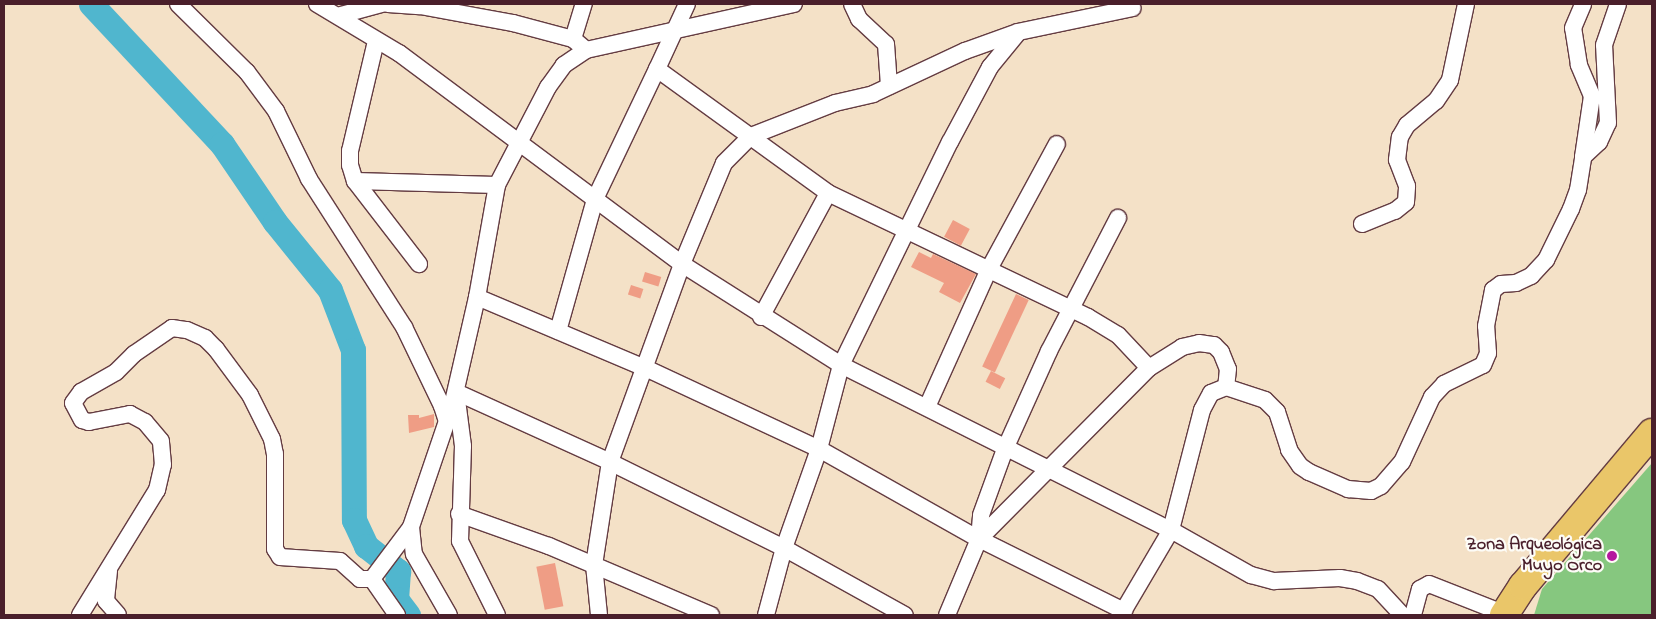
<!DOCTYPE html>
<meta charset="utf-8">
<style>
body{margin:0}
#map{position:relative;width:1656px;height:619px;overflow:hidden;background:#f4e1c7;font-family:"Indie Flower",sans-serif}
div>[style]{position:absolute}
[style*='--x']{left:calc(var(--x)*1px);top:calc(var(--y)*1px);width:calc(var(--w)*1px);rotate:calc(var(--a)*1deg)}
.green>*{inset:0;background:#86c77f}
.river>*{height:25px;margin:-12.5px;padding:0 12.5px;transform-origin:12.5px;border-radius:12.5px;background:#50b6ce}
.building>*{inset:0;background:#ef9d85;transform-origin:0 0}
.roads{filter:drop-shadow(1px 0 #643c42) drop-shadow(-1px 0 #643c42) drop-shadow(0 1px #643c42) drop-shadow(0 -1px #643c42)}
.minor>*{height:16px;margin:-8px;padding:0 8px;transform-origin:8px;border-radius:8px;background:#fff}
.trunk>*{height:28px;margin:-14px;padding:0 14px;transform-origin:14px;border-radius:14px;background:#eac669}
.dots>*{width:14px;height:14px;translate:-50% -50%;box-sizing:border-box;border:2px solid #fdfcf7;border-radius:50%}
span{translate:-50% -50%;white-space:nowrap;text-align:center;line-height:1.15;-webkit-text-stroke:4.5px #fdfcf7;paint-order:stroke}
.poi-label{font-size:18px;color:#4a1f2b;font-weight:700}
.right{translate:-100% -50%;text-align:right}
.frame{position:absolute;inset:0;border:5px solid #4a1f2b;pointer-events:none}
</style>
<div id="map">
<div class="green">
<div style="clip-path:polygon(1652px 463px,1652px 615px,1534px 615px,1542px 589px)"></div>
</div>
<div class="river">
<div style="--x:91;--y:4;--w:192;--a:46.9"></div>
<div style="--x:222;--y:144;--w:94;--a:55.8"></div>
<div style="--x:275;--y:222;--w:87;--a:51"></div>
<div style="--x:330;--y:290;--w:64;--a:69"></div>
<div style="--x:353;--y:350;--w:170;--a:89.7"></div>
<div style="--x:354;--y:520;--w:29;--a:65"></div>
<div style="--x:366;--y:546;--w:41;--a:38"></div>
<div style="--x:398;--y:571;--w:28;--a:94"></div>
<div style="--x:396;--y:599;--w:20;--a:53"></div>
</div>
<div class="building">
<div style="left:953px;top:220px;width:19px;height:19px;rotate:28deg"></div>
<div style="clip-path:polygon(919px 252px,931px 258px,933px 254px,976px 274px,960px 303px,939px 292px,944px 283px,911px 267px)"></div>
<div style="left:645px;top:272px;width:17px;height:10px;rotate:17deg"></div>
<div style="left:631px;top:285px;width:13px;height:10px;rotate:18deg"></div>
<div style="left:1016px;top:294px;width:14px;height:80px;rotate:25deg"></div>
<div style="left:991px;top:371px;width:16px;height:12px;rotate:27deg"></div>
<div style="clip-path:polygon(434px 414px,434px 427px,409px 433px,408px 415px,419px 415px,419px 418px)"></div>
<div style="left:555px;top:563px;width:44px;height:19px;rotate:79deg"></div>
</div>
<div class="roads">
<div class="minor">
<div style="--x:178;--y:4;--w:97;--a:44.6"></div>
<div style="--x:247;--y:72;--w:49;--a:53.4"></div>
<div style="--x:276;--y:111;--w:76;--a:64.1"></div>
<div style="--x:309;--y:179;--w:176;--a:57.3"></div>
<div style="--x:404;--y:327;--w:88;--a:64.3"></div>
<div style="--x:442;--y:406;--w:16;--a:72"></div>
<div style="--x:447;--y:421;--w:112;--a:108.8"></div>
<div style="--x:411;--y:527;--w:27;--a:84"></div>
<div style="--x:414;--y:554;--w:70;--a:60.2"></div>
<div style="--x:317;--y:4;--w:96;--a:30.9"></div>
<div style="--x:399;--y:53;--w:353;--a:36.7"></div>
<div style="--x:682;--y:264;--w:188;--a:32.4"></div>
<div style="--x:841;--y:365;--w:369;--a:26.6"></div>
<div style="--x:1171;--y:530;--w:92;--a:29.4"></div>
<div style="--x:1251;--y:575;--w:24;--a:15"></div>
<div style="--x:1274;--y:581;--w:66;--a:-2.6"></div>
<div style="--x:1340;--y:578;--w:17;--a:10"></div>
<div style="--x:1357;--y:581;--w:22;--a:21"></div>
<div style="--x:1378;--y:589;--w:35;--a:47"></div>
<div style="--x:388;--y:4;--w:32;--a:4"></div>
<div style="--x:420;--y:6;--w:95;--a:10.4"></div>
<div style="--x:513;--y:23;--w:62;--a:14.9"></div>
<div style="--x:573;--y:39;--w:17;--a:40"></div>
<div style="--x:586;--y:50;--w:213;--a:-12.5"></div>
<div style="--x:687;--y:4;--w:72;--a:114.8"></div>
<div style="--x:657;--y:69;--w:211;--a:35.9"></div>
<div style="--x:828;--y:193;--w:288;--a:25.5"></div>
<div style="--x:1088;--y:317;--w:35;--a:31"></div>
<div style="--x:1118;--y:335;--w:45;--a:46.8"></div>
<div style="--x:852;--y:4;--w:17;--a:65"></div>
<div style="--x:859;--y:19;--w:37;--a:43"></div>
<div style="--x:886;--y:44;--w:42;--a:85.9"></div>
<div style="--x:341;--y:15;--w:42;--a:-15"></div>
<div style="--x:573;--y:39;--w:37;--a:-73"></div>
<div style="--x:376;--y:41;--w:113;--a:103.3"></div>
<div style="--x:350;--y:151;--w:14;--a:90"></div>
<div style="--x:350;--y:165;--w:17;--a:73"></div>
<div style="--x:355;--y:181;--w:105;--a:52.4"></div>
<div style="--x:586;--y:50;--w:27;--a:146"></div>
<div style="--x:564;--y:65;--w:27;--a:126"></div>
<div style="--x:548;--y:87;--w:110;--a:117.5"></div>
<div style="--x:497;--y:185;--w:114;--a:100.1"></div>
<div style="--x:477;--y:297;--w:180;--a:22.9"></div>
<div style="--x:643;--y:367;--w:194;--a:25"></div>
<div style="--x:819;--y:449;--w:184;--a:29.4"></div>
<div style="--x:979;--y:539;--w:162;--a:26.4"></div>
<div style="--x:1583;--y:157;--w:62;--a:-81.6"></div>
<div style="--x:1592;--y:96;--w:34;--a:-113"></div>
<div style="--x:1579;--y:65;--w:37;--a:-99"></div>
<div style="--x:1573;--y:28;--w:26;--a:-67"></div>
<div style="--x:355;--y:181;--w:142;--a:1.6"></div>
<div style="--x:1362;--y:224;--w:35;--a:-22"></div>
<div style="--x:1395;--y:211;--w:14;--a:-39"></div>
<div style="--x:1406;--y:202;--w:16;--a:-86"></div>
<div style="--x:1407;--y:186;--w:28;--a:-111"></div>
<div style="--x:1397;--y:160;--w:23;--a:-83"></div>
<div style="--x:1400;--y:137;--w:14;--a:-60"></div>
<div style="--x:1407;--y:125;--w:38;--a:-40"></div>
<div style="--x:1436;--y:101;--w:25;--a:-56"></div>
<div style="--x:1450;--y:80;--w:78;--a:-78.1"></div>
<div style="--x:761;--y:317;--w:141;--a:-61.6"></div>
<div style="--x:558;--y:331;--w:137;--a:-74.3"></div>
<div style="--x:595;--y:199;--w:144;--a:-64.5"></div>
<div style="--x:1226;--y:387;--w:41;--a:18.4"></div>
<div style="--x:1265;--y:400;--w:17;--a:45"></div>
<div style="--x:1277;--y:412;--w:40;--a:72"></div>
<div style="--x:1289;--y:450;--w:19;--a:55"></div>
<div style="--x:1300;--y:466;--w:11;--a:34"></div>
<div style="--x:1309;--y:472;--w:43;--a:23.6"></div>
<div style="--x:1348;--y:489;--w:23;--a:5"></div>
<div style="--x:1371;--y:491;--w:11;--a:-27"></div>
<div style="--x:1381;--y:486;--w:32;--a:-49"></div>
<div style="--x:1402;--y:462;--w:72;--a:-65.2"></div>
<div style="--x:1432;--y:397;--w:18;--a:-47"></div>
<div style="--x:1444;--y:384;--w:43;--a:-26"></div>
<div style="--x:1483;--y:365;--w:13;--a:-67"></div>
<div style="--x:1488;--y:353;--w:27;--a:-94"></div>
<div style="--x:1486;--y:326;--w:37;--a:-79"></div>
<div style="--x:1493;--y:290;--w:10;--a:-37"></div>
<div style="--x:1501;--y:284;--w:15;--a:-4"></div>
<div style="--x:1516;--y:283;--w:17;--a:-25"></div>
<div style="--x:1531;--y:276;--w:22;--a:-47"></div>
<div style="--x:1546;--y:260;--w:57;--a:-63.9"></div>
<div style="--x:1571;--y:209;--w:20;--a:-70"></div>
<div style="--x:1578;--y:190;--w:33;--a:-81"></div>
<div style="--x:1583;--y:157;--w:22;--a:-43"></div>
<div style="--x:1599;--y:142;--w:21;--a:-65"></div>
<div style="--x:1608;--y:123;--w:78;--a:-92.9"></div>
<div style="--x:1604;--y:45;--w:43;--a:-71.1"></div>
<div style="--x:453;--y:402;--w:108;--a:-77.1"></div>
<div style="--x:927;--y:407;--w:151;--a:-65.8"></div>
<div style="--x:989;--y:269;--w:142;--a:-61.5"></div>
<div style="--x:459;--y:514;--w:96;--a:19.6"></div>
<div style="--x:549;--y:546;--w:176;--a:23.1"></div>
<div style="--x:979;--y:539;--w:241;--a:-45.2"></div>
<div style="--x:1149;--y:368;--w:39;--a:-32"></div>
<div style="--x:1182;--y:347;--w:17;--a:-13"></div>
<div style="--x:1199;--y:343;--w:15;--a:8"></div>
<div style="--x:1214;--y:345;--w:10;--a:45"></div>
<div style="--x:1221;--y:352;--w:18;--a:68"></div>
<div style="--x:1228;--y:369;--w:18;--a:96"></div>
<div style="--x:1226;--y:387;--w:16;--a:158"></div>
<div style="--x:1211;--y:393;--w:19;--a:118"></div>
<div style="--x:1202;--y:410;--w:124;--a:104.5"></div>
<div style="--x:1171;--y:530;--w:99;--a:120.5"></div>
<div style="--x:109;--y:571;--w:30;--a:96"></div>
<div style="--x:106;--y:601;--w:18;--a:49"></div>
<div style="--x:372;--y:579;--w:65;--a:-53.1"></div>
<div style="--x:80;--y:615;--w:147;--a:-58.4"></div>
<div style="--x:157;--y:490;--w:26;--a:-77"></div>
<div style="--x:163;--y:465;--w:24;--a:-95"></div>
<div style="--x:161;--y:441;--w:25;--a:-130"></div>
<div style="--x:145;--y:422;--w:17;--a:-152"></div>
<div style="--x:130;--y:414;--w:42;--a:169"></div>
<div style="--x:89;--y:422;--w:7;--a:-164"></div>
<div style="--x:82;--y:420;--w:19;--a:-118"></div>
<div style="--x:73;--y:403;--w:14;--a:-54"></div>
<div style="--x:81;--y:392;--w:40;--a:-29.7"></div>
<div style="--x:116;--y:372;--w:25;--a:-45"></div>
<div style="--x:134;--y:354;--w:46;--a:-34.4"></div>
<div style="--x:172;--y:328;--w:15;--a:8"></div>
<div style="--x:187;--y:330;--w:20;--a:24"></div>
<div style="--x:205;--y:338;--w:16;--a:45"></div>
<div style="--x:216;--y:349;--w:57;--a:53.5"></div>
<div style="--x:250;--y:395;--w:49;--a:63.4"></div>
<div style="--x:272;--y:439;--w:15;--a:79"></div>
<div style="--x:275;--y:454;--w:95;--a:90"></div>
<div style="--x:275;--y:549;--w:9;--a:58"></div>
<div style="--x:280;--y:557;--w:60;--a:3.8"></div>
<div style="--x:340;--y:561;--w:27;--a:42"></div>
<div style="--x:360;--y:579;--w:12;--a:0"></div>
<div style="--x:372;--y:579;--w:44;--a:55.2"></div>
<div style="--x:497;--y:615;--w:83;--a:-116.6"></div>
<div style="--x:460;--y:541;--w:95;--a:-88.2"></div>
<div style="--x:463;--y:446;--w:54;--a:-97.4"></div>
<div style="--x:456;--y:392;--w:169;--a:24.4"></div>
<div style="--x:610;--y:462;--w:194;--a:26.3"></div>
<div style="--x:784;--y:548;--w:138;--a:29"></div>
<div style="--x:599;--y:615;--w:50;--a:-95.7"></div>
<div style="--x:594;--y:565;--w:104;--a:-81.2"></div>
<div style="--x:610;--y:462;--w:211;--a:-70"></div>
<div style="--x:682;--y:264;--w:109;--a:-67.4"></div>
<div style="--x:724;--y:163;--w:38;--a:-45"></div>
<div style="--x:751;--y:136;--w:90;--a:-21.4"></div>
<div style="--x:835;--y:103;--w:39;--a:-13"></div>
<div style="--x:873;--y:94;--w:102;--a:-25.1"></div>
<div style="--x:965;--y:51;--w:56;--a:-19.7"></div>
<div style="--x:1018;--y:32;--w:117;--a:-11.8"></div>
<div style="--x:766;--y:615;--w:69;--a:-75"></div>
<div style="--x:784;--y:548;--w:105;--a:-70.5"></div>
<div style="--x:819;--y:449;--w:87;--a:-75.3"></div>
<div style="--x:841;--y:365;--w:248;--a:-64"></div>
<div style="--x:950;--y:142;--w:85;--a:-61.9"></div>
<div style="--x:990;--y:67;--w:43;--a:-50.7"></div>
<div style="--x:947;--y:615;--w:82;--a:-67.2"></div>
<div style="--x:979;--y:539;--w:24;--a:-85"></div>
<div style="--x:981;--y:515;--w:70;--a:-70"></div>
<div style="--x:1005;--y:449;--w:107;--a:-65.8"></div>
<div style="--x:1049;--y:351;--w:150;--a:-62.6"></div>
<div style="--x:1413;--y:615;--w:27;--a:-75"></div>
<div style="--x:1420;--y:589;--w:10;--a:-29"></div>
<div style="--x:1429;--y:584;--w:82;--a:21.5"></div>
</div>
<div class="trunk">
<div style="--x:1504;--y:615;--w:35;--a:-57"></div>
<div style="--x:1523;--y:586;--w:200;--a:-49.9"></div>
</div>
</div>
<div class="dots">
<div style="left:1612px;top:556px;background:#b5179e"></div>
</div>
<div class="poi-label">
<span class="right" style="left:1602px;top:556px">Zona Arqueológica<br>Muyo Orco</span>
</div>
<div class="frame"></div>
</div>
